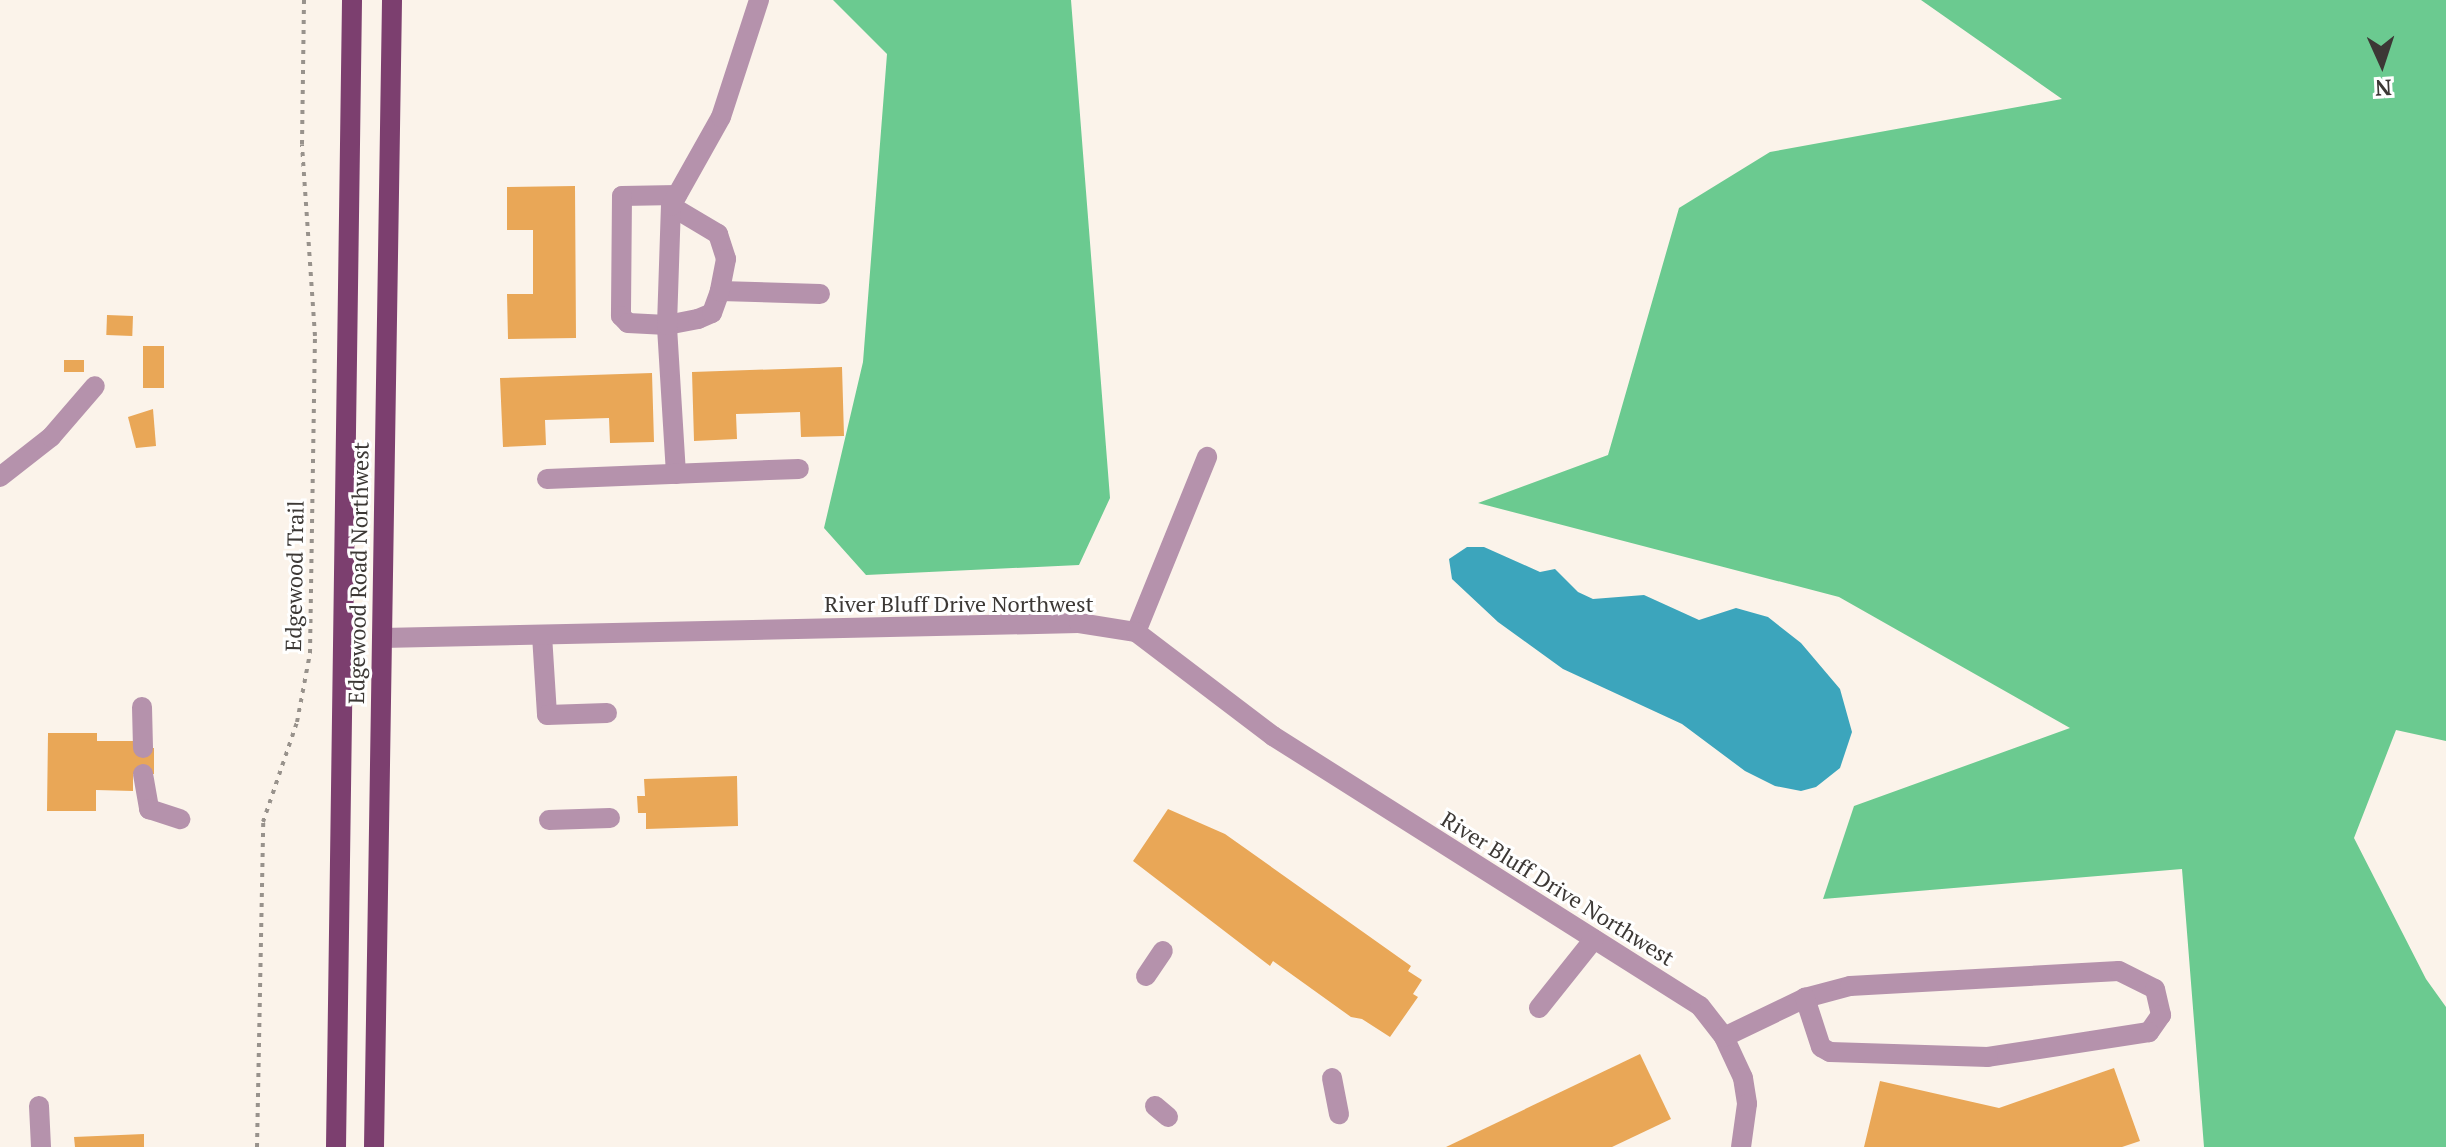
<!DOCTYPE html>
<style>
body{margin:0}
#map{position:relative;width:2446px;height:1147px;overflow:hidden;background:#fbf3ea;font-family:"PT Serif",serif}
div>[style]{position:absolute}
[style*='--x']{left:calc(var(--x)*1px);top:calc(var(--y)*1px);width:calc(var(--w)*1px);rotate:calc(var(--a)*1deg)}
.forest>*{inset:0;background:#6bca90}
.water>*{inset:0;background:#3ca5bc}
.building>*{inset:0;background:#e9a757;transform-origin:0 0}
.path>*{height:4px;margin-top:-2px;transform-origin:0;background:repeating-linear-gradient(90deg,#98928c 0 4px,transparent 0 10px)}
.minor>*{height:20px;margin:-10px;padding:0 10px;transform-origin:10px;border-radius:10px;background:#b592ac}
.major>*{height:20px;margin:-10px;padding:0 10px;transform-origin:10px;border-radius:10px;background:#7c3f6f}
span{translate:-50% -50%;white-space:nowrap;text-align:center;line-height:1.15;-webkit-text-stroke:6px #fff;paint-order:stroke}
.street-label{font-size:22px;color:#3c3835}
.north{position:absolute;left:2342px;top:24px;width:80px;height:80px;-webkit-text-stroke:6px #fff;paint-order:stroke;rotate:177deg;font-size:22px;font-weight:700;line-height:32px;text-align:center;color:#3c3835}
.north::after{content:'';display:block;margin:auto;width:28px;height:36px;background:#3c3835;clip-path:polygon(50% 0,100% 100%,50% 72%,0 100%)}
</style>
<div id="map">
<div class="forest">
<div style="clip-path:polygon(833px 0,1071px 0,1110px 498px,1079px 565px,866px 575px,824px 528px,863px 362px,887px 54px)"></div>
<div style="clip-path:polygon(1921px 0,2446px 0,2446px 741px,2396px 730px,2354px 838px,2426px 979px,2446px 1007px,2446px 1147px,2204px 1147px,2182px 869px,1823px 899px,1854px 806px,2070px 728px,1839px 597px,1478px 503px,1608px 455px,1679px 208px,1770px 152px,2062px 99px)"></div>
</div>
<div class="water">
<div style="clip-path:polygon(1467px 547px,1484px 547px,1540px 572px,1555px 569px,1578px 592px,1593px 599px,1644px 595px,1699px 620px,1736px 608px,1768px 617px,1801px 643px,1840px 689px,1852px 732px,1840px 768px,1816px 787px,1801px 791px,1775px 786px,1745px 771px,1682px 724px,1563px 669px,1498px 622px,1452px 579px,1449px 559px)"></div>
</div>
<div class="building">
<div style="clip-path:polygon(575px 186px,576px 338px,508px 339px,507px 294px,533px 294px,533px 230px,507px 230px,507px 187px)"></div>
<div style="left:107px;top:315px;width:26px;height:20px;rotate:2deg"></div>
<div style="left:164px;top:346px;width:42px;height:21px;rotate:90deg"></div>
<div style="left:64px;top:360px;width:20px;height:12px"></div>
<div style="clip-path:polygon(842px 367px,844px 436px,801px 437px,800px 412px,736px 414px,737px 439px,694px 441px,692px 372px)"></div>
<div style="clip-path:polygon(652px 373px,654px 442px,610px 443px,609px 418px,545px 420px,546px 445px,503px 447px,500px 378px)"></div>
<div style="clip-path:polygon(153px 409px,156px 446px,136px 448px,128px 417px)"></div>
<div style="clip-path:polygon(48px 733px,97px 733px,97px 741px,133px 741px,133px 748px,154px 748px,154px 774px,133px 774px,133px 791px,96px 790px,96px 811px,47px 811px)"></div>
<div style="clip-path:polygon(737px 776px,738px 826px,646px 829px,646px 813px,638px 813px,637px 796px,645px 796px,644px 779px)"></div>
<div style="clip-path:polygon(1168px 809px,1225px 834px,1411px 966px,1408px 971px,1422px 980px,1413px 994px,1418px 997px,1390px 1037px,1362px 1019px,1351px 1017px,1273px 961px,1270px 966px,1133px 861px)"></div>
<div style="clip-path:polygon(1640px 1054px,1671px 1119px,1612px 1147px,1446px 1147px)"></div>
<div style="clip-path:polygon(2114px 1068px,2140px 1141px,2122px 1147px,1864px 1147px,1880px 1081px,1999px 1108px)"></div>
<div style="clip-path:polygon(144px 1134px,144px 1147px,75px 1147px,74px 1137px)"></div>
</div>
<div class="path">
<div style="--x:257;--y:1147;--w:325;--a:-88.9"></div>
<div style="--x:263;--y:822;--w:106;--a:-71.2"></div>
<div style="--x:297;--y:722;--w:70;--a:-79.3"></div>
<div style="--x:310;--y:653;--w:317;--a:-89.1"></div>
<div style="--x:315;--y:336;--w:192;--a:-93.9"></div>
<div style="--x:302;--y:144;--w:144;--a:-89.2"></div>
</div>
<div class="minor">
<div style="--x:677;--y:195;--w:55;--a:179"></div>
<div style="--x:622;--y:196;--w:120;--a:90.5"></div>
<div style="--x:621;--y:316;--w:10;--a:45"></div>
<div style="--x:628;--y:323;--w:39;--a:3"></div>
<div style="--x:667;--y:325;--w:32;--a:-11"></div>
<div style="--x:698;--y:319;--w:15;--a:-23"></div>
<div style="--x:712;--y:313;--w:23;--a:-70"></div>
<div style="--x:720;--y:291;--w:100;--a:1.7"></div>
<div style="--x:671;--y:206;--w:55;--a:30.8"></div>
<div style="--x:718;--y:234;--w:26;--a:72"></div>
<div style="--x:726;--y:259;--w:33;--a:101"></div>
<div style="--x:676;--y:474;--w:149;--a:-93.5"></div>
<div style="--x:667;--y:325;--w:119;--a:-88.1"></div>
<div style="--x:671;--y:206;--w:102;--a:-60.7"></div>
<div style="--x:721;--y:117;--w:123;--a:-72"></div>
<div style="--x:0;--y:477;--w:65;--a:-38.1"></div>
<div style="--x:51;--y:437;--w:67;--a:-49.2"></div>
<div style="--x:547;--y:479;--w:252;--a:-2.3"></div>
<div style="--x:1136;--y:632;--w:189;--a:-67.9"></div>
<div style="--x:542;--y:635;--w:80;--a:86.4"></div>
<div style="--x:547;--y:715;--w:60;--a:-1.9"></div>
<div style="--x:382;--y:638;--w:697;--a:-1.23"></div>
<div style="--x:1079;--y:623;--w:58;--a:9"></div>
<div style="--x:1136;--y:632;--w:172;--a:37.2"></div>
<div style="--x:1273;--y:736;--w:505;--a:32.31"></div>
<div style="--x:1700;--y:1006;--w:39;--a:52"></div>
<div style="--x:1724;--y:1037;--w:45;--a:65.1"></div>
<div style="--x:1743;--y:1078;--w:26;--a:81"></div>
<div style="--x:1747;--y:1104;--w:43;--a:97.9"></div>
<div style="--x:142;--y:707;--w:41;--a:88.6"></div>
<div style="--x:143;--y:774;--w:36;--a:80"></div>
<div style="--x:149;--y:809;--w:33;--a:18"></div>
<div style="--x:549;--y:820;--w:61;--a:-1.9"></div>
<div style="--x:1146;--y:976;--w:30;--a:-56"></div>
<div style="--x:1539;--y:1008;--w:88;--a:-51.4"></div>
<div style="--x:1724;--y:1037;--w:90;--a:-25.7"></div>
<div style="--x:1805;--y:998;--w:47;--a:-14.9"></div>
<div style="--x:1850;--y:986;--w:269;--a:-3.2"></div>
<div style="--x:2119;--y:971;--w:40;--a:26.6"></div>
<div style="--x:2155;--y:989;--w:27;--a:77"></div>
<div style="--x:2161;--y:1015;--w:21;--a:125"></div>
<div style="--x:2149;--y:1032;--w:163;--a:171.2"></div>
<div style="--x:1988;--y:1057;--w:158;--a:-178.2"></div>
<div style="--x:1830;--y:1052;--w:10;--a:-151"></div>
<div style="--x:1821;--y:1047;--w:52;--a:-108.1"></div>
<div style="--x:1332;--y:1078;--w:37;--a:79"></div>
<div style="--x:39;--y:1106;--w:41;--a:87.2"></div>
<div style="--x:1155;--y:1106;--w:17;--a:40"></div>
</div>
<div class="major">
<div style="--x:336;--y:1147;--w:1147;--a:-89.2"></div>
<div style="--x:374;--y:1147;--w:1147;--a:-89.1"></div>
</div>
<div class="street-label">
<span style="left:358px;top:573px;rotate:-89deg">Edgewood Road Northwest</span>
<span style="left:294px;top:576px;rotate:-89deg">Edgewood Trail</span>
<span style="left:959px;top:604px">River Bluff Drive Northwest</span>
<span style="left:1558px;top:888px;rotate:32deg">River Bluff Drive Northwest</span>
</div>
<div class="north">N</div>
</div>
